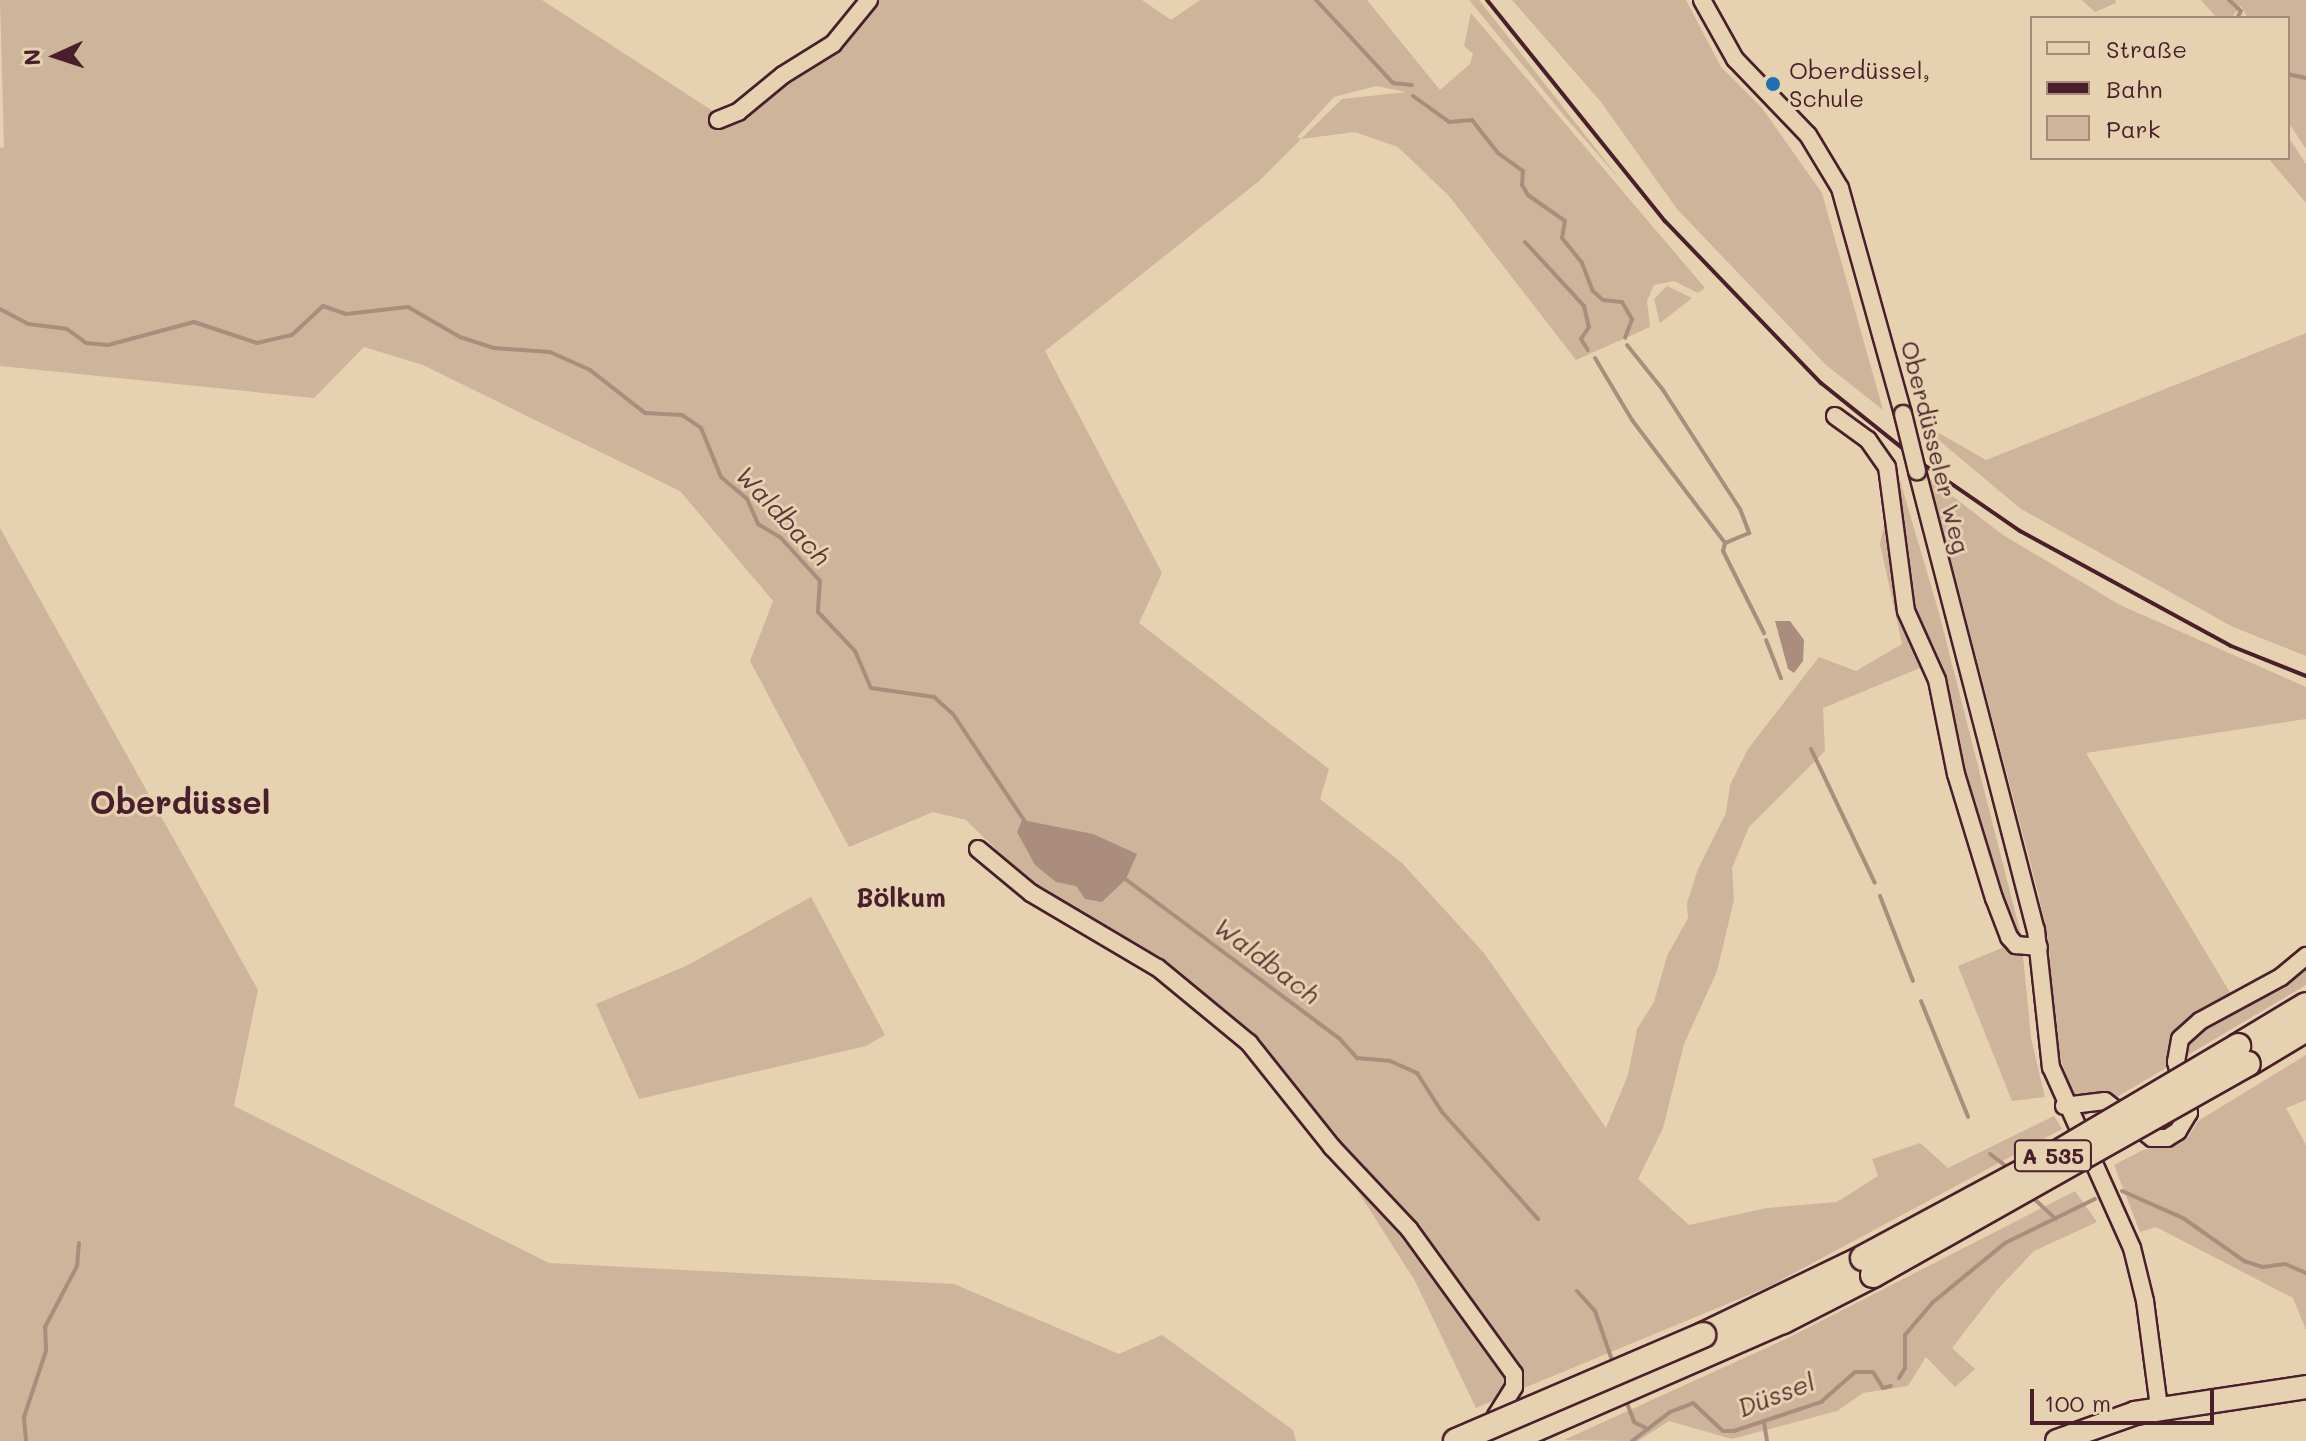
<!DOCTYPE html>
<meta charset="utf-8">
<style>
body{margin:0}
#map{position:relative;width:2306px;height:1441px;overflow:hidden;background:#e6d2b0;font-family:Mali,sans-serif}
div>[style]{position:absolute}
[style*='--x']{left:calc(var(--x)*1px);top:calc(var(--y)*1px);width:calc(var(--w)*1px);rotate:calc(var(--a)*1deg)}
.green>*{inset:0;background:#cdb49a}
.water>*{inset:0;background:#aa8d7d}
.stream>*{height:4px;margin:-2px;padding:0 2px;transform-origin:2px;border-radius:2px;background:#aa8d7d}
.roads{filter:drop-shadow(2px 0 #4a1f2b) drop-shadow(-2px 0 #4a1f2b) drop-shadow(0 2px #4a1f2b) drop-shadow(0 -2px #4a1f2b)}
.minor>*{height:16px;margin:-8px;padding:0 8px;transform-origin:8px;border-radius:8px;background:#e6d2b0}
.major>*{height:22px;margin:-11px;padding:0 11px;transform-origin:11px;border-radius:11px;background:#e6d2b0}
.highway>*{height:24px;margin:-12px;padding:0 12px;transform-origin:12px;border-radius:12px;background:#e6d2b0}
.rail>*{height:4px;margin:-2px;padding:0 2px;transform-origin:2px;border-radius:2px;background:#4a1f2b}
.bridges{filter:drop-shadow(2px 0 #4a1f2b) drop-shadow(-2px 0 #4a1f2b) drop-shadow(0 2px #4a1f2b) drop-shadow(0 -2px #4a1f2b)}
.minor-bridge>*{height:16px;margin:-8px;padding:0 8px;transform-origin:8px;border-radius:8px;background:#e6d2b0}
.highway-bridge>*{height:24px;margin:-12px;padding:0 12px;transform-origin:12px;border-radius:12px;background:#e6d2b0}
.dots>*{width:22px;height:22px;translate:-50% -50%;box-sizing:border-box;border:4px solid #e6d2b0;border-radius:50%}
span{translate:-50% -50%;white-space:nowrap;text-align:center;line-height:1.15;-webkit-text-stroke:6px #e6d2b0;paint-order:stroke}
.shield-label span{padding:2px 6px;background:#e6d2b0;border:2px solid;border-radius:6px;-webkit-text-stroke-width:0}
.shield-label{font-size:22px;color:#4a1f2b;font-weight:700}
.poi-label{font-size:24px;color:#4a1f2b}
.left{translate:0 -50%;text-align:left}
.street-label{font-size:24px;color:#4a1f2b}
.water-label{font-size:26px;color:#5d353b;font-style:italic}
.neighbourhood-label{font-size:26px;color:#4a1f2b;font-weight:700}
.district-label{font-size:32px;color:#4a1f2b;font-weight:700}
.legend{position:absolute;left:2030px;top:16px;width:260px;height:144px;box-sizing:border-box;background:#e6d2b0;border:2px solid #a88a7b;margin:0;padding:10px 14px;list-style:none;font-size:24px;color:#4a1f2b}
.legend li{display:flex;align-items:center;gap:16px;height:40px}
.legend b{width:40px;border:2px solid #a88a7b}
.north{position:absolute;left:16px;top:16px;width:80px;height:80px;-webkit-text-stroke:6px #e6d2b0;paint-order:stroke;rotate:267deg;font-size:22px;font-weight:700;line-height:32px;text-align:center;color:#4a1f2b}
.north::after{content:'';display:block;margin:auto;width:28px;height:36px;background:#4a1f2b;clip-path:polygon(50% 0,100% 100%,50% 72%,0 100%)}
.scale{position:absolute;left:2030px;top:1389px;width:184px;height:36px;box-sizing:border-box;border:4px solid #4a1f2b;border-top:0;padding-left:10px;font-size:24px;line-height:28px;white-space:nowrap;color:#4a1f2b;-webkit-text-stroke:6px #e6d2b0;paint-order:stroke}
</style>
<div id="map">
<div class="green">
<div style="clip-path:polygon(evenodd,0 0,542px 0,722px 117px,833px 40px,865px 0,1142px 0,1171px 20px,1200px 0,1367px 0,1440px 90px,1470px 64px,1473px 54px,1464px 46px,1471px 13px,1705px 288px,1698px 293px,1674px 281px,1654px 285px,1647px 301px,1650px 327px,1576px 360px,1449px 196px,1398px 147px,1355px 132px,1301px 139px,1259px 181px,1045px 351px,1162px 573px,1139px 623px,1329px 769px,1320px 799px,1402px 863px,1484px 953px,1606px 1128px,1628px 1075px,1637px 1029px,1654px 1002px,1667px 956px,1688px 918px,1687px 903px,1698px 869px,1726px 813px,1730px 785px,1748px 749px,1819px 657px,1856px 671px,1902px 644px,1880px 544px,1896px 467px,1939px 613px,2021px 935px,2031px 1038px,2045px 1097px,2012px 1101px,1958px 966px,2002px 948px,1937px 661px,1823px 708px,1825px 751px,1749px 827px,1732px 868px,1734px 900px,1717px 971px,1684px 1044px,1663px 1128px,1638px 1179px,1689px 1225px,1767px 1208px,1837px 1202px,1878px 1176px,1872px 1159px,1920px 1143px,1948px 1168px,2054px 1116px,2062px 1129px,1768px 1287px,1476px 1408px,1415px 1281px,1270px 1053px,1159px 956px,1087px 921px,1075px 927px,966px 820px,933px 812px,849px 847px,750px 661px,773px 601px,680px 491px,423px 365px,364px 347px,314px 398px,0 366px,0 148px,4px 147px,0 0,1376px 86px,1406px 92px,1342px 99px,1301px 139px,1297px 137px,1334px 97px,1376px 86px)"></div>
<div style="clip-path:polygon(1469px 0,1479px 0,1622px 182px,1567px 119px)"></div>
<div style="clip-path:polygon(1512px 0,1686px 0,1721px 67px,1762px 108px,1822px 193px,1883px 410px,1826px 365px,1677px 209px,1601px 102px)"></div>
<div style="clip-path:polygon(2082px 0,2115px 0,2116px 3px,2095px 12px)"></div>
<div style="clip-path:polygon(2201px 0,2306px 0,2306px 149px,2288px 122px,2288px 18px,2248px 18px,2241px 6px,2231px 18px,2217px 18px)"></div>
<div style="clip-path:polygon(2288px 136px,2306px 164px,2306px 203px,2268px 158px,2288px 158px)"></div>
<div style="clip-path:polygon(1667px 286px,1692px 298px,1660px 323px,1654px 299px)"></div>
<div style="clip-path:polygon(2306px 333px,2306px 656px,2233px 627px,2021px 509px,1911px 417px,1986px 460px)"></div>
<div style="clip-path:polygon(1929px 478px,2003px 535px,2120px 605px,2306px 687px,2306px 719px,2086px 753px,2234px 999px,2185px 1038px,2306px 960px,2306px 985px,2078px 1120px,2053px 1030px,2049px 944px,2038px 892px)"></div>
<div style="clip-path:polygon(0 528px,258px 990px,234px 1106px,549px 1263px,954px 1284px,1119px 1354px,1162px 1335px,1293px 1430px,1296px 1441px,0 1441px)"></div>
<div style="clip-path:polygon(811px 897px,885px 1035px,866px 1046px,639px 1099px,596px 1004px,686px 966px)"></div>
<div style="clip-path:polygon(2306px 1055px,2306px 1100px,2286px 1108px,2306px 1145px,2306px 1330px,2293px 1298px,2156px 1227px,2140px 1232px,2114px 1165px,2143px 1150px,2187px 1139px,2198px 1121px)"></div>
<div style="clip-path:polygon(2075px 1191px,2097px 1222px,2034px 1251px,1997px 1290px,1952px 1348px,1975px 1369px,1955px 1387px,1926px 1357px,1908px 1386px,1863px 1393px,1837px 1411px,1732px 1439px,1669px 1421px,1638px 1441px,1564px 1440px,1788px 1338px)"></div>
</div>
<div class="water">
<div style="clip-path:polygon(1775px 621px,1790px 621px,1804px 640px,1803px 661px,1794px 673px,1788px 669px)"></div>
<div style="clip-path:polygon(1022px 820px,1093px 834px,1137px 854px,1126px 879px,1102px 902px,1085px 899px,1076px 886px,1056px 882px,1035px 865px,1017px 832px)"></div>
</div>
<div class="stream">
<div style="--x:1316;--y:0;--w:113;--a:47.1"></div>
<div style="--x:1393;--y:83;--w:19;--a:6"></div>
<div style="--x:2229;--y:0;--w:16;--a:43"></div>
<div style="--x:2241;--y:11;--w:8;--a:120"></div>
<div style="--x:2288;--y:74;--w:18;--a:13"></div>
<div style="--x:1413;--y:96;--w:44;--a:35.8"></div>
<div style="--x:1449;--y:122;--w:23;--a:-5"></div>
<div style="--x:1472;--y:120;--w:42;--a:51.8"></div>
<div style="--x:1498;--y:153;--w:31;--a:36"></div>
<div style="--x:1523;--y:171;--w:14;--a:94"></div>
<div style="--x:1522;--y:185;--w:12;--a:59"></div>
<div style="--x:1528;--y:195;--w:45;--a:35.1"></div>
<div style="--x:1565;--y:221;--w:17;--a:100"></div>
<div style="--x:1562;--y:238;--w:32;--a:51"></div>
<div style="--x:1582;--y:263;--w:30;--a:69"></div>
<div style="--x:1593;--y:291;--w:13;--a:42"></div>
<div style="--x:1603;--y:300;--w:19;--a:6"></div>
<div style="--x:1622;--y:302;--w:20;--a:60"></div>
<div style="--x:1632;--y:319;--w:20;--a:110"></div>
<div style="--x:1525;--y:242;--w:87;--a:47.3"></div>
<div style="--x:1584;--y:306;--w:22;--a:77"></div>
<div style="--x:1589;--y:327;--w:14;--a:124"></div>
<div style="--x:1581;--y:339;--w:13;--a:58"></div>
<div style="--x:0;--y:309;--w:32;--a:28"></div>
<div style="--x:28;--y:324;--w:39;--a:7"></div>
<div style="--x:67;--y:329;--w:24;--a:36"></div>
<div style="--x:86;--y:343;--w:22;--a:5"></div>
<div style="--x:108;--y:345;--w:89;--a:-15"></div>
<div style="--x:194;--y:322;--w:66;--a:18.4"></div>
<div style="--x:257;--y:343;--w:36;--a:-13"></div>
<div style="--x:292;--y:335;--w:42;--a:-43.1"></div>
<div style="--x:323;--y:306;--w:24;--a:19"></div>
<div style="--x:346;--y:314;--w:62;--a:-6.4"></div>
<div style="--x:408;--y:307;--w:60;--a:30"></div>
<div style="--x:460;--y:337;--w:36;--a:18"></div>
<div style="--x:494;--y:348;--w:56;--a:4.1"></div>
<div style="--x:550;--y:352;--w:44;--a:24.2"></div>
<div style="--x:590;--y:370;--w:70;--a:38"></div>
<div style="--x:645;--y:413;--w:37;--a:3"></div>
<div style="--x:682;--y:415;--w:23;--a:34"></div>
<div style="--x:701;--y:428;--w:53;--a:67.8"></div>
<div style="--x:721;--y:477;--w:34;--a:40"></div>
<div style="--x:747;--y:499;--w:27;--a:66"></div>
<div style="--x:758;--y:524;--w:27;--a:31"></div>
<div style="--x:781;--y:538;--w:58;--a:47.8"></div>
<div style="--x:820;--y:581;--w:31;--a:94"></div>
<div style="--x:818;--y:612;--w:54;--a:46.5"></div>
<div style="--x:855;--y:651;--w:40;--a:66.6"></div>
<div style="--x:871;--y:688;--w:64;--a:8.1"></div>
<div style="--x:934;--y:697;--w:25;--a:42"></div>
<div style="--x:953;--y:714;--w:131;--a:56.2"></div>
<div style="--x:1627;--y:345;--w:58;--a:51.3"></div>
<div style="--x:1663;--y:390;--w:142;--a:57.1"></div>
<div style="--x:1740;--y:509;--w:26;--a:69"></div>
<div style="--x:1749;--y:533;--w:26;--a:157"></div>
<div style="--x:1595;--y:358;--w:72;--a:59.2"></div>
<div style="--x:1632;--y:420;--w:154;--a:52.9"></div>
<div style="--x:1725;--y:543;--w:8;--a:104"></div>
<div style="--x:1723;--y:551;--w:92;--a:63.4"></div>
<div style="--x:1766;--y:640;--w:41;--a:68.5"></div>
<div style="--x:1811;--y:749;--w:148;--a:64.5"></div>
<div style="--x:1124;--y:878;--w:268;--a:36.7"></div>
<div style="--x:1339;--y:1038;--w:27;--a:48"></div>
<div style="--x:1357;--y:1058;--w:33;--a:5"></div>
<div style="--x:1390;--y:1061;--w:30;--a:24"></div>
<div style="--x:1417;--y:1073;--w:46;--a:57.3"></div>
<div style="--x:1442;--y:1112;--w:144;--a:48.1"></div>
<div style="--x:1880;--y:896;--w:91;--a:68.8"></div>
<div style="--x:1921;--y:1001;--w:125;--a:67.9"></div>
<div style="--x:1990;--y:1154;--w:25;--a:37"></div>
<div style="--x:2122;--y:1191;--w:67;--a:23.9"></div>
<div style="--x:2183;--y:1218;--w:75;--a:35.2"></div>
<div style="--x:2244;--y:1261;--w:20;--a:18"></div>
<div style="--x:2263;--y:1267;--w:22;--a:-8"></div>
<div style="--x:2285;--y:1264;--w:23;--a:23"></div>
<div style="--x:2030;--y:1195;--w:35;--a:43"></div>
<div style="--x:1577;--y:1291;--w:27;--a:48"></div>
<div style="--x:1595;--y:1311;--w:55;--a:70.9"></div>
<div style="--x:1899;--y:1378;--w:12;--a:-59"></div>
<div style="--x:1905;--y:1368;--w:33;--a:-90"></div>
<div style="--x:1905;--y:1335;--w:42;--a:-49.8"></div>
<div style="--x:1932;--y:1303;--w:94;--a:-39.4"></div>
<div style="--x:2005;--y:1243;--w:100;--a:-26.1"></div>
<div style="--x:1625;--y:1398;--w:26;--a:69"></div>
<div style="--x:1634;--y:1422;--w:16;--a:27"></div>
<div style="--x:1764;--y:1422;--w:19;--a:81"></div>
<div style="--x:26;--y:1441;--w:24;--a:-95"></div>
<div style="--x:24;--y:1417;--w:70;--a:-71.6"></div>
<div style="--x:46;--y:1351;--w:24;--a:-92"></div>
<div style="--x:45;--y:1327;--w:69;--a:-62.3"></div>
<div style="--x:77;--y:1266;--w:23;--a:-85"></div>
<div style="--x:1632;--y:1441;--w:48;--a:-37.3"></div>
<div style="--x:1670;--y:1412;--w:25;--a:-21"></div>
<div style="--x:1693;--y:1403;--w:41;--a:43"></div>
<div style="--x:1723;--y:1431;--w:11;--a:0"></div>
<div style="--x:1734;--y:1431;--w:92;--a:-18.4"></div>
<div style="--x:1821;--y:1402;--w:45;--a:-41.4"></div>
<div style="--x:1855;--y:1372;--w:18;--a:0"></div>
<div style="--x:1873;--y:1372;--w:19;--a:58"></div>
<div style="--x:1883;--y:1388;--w:8;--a:-14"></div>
</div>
<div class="roads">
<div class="minor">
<div style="--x:1702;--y:0;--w:68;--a:60.8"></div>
<div style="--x:1735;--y:59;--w:105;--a:46.2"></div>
<div style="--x:1808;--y:135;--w:62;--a:58.9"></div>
<div style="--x:1840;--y:188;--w:235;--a:74.4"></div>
<div style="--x:718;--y:120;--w:22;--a:-22"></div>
<div style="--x:738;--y:112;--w:58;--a:-39.4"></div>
<div style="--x:783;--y:75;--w:59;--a:-31.8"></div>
<div style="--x:833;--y:44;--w:57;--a:-50.7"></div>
<div style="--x:1835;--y:416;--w:41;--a:36"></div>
<div style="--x:1868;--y:440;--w:33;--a:55"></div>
<div style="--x:1887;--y:467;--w:145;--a:82.5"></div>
<div style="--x:1906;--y:611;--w:76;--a:65.8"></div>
<div style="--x:1937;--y:680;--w:96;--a:78.6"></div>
<div style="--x:1956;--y:774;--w:130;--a:73"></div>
<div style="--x:1994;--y:898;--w:42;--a:69"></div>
<div style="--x:2009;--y:937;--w:11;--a:49"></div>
<div style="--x:2016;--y:945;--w:23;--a:5"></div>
<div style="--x:1917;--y:471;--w:474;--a:75.5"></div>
<div style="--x:2036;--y:930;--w:138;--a:83.8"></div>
<div style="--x:2051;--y:1067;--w:198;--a:65.9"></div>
<div style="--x:2132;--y:1248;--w:55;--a:76.2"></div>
<div style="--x:2145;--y:1301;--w:108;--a:82.5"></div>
<div style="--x:978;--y:849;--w:69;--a:39.7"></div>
<div style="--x:1031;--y:893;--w:147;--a:30.6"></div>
<div style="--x:1158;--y:968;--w:118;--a:39.5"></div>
<div style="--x:1249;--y:1043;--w:133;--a:51.4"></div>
<div style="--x:1332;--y:1147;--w:112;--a:46.8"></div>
<div style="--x:1409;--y:1229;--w:179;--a:54.1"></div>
<div style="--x:1514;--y:1374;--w:13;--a:90"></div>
<div style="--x:1514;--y:1387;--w:34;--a:122"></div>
<div style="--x:1496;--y:1416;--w:25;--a:90"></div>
<div style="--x:2064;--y:1106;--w:41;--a:-7"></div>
<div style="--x:2105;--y:1101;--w:60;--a:38.2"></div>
<div style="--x:2152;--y:1138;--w:15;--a:0"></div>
<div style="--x:2167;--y:1138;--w:13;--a:-32"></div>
<div style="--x:2178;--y:1131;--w:21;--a:-59"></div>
<div style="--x:2189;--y:1113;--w:53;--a:-104.3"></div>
<div style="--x:2176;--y:1062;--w:23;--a:-80"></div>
<div style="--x:2180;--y:1039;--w:27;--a:-42"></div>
<div style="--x:2200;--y:1021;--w:92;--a:-28.5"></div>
<div style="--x:2281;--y:977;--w:33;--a:-40"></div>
</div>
<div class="major">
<div style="--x:2057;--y:1441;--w:83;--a:-19.7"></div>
<div style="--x:2135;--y:1413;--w:173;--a:-8.6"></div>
</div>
<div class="highway">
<div style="--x:2238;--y:1046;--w:79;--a:-31.1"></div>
<div style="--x:2248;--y:1064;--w:68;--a:-31.1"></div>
<div style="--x:1703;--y:1335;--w:178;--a:-25.7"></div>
<div style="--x:1508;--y:1441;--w:300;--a:-23.6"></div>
<div style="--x:1783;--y:1321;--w:101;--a:-27.1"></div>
</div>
</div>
<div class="rail">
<div style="--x:1487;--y:0;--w:284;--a:51.2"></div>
<div style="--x:1665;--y:221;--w:225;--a:46.1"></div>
<div style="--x:1821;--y:383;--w:123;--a:38.7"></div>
<div style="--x:1917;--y:460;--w:125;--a:34.6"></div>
<div style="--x:2020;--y:531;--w:240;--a:28.6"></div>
<div style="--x:2231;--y:646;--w:81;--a:21.8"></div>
</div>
<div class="bridges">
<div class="minor-bridge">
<div style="--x:1903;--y:414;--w:59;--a:76.2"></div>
</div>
<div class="highway-bridge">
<div style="--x:1863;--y:1258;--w:217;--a:-28.3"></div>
<div style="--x:2054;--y:1155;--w:214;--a:-30.6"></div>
<div style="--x:1873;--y:1275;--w:430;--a:-29.4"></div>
<div style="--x:1456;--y:1441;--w:269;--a:-23.2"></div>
</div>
</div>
<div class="dots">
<div style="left:1773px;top:84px;background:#1f6fb2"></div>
</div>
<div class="shield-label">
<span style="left:2053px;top:1156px">A 535</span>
</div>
<div class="poi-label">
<span class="left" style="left:1789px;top:84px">Oberdüssel,<br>Schule</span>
</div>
<div class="street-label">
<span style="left:1936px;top:447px;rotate:76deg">Oberdüsseler Weg</span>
</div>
<div class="water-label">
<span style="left:783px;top:516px;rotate:47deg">Waldbach</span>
<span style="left:1267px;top:961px;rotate:37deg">Waldbach</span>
<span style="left:1776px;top:1395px;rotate:-21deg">Düssel</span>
</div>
<div class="neighbourhood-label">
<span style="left:901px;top:898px">Bölkum</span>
</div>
<div class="district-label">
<span style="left:180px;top:801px">Oberdüssel</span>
</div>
<ul class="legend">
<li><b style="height:10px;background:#e6d2b0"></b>Straße</li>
<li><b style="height:10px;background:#4a1f2b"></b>Bahn</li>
<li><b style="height:22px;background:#cdb49a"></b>Park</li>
</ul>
<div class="north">N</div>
<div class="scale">100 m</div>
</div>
